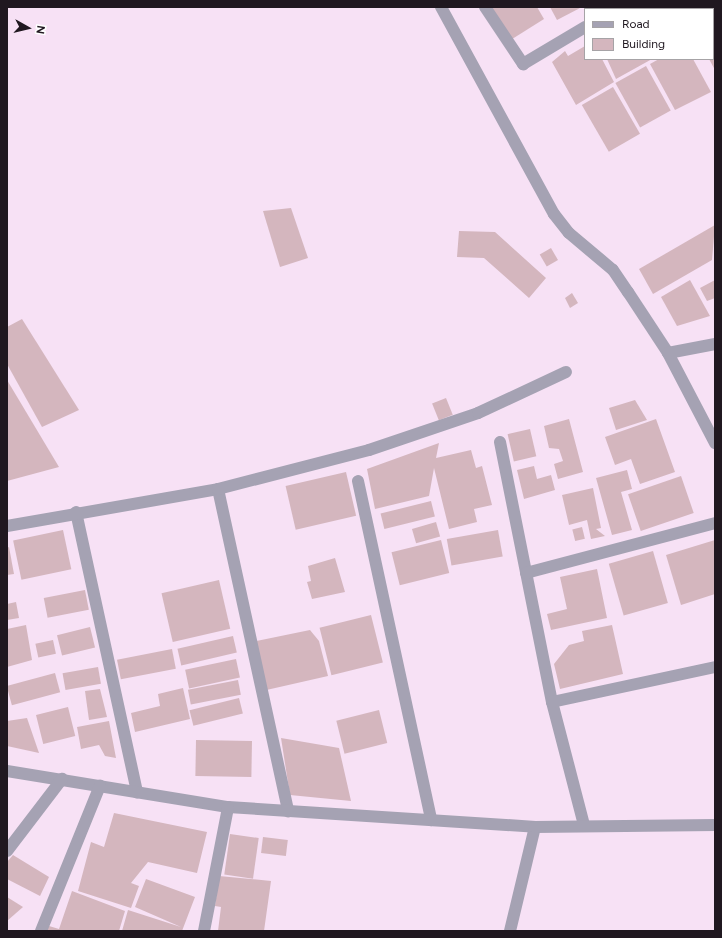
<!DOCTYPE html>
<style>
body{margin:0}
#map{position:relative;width:722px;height:938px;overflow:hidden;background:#f7e1f5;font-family:Figtree,sans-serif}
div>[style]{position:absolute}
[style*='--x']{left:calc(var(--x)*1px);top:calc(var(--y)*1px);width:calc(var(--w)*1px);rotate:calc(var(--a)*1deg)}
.building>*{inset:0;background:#d4b6be;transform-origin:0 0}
.minor>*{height:12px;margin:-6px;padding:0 6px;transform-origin:6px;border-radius:6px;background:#a5a2b3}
span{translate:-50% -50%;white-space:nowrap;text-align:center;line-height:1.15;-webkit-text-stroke:3px #fff;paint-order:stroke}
.frame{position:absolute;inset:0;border:8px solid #201820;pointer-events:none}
.legend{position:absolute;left:584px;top:8px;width:130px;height:52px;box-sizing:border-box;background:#fff;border:1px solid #a6a3a6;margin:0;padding:5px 7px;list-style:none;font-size:12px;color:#201820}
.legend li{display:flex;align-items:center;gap:8px;height:20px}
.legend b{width:20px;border:1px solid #a6a3a6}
.north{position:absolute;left:8px;top:8px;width:40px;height:40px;-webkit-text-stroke:3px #fff;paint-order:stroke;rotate:98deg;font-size:11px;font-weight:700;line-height:16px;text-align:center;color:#201820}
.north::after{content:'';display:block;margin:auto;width:14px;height:18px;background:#201820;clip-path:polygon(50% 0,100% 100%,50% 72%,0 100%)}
</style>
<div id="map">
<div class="building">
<div style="clip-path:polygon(487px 7px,537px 7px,544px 19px,509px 41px)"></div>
<div style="clip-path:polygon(550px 7px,582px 7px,557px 20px)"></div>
<div style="left:646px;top:7px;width:49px;height:3px"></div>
<div style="clip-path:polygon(715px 28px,715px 70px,709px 59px,713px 59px)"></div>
<div style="clip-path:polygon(585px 46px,585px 59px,602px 59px,614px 82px,576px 105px,552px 62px,565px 51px,568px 56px)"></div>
<div style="clip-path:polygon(607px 59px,652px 59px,616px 79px)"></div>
<div style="clip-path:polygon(659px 59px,693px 59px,711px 92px,675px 110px,650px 64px)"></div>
<div style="left:646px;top:66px;width:51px;height:35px;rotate:61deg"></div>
<div style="left:613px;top:87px;width:54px;height:36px;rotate:60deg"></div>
<div style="clip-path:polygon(291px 208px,308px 258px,280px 267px,263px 211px)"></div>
<div style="clip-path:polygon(715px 225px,712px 260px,653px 294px,639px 269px)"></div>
<div style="clip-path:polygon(459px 231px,495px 232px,546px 278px,529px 298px,484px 258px,457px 257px)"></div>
<div style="left:551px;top:248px;width:14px;height:13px;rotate:60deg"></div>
<div style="clip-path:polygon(690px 280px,710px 316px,677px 326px,661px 297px)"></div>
<div style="clip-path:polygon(715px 280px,715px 298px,707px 301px,700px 288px)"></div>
<div style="clip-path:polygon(572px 293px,578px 303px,570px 308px,565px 298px)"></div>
<div style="clip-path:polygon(22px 319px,79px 410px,42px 427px,7px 364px,7px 327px)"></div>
<div style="clip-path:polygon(7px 380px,59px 467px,7px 481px)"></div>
<div style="left:446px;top:398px;width:18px;height:15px;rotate:68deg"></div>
<div style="clip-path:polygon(635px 400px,647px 420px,616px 430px,609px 408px)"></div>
<div style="clip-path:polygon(569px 419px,583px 472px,558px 479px,554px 464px,563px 461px,559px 449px,549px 448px,544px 426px)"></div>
<div style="clip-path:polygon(656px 419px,675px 472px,640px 484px,631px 459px,615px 465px,605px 437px)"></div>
<div style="left:530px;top:429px;width:28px;height:23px;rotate:77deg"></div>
<div style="clip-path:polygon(439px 443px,436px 458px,471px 450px,476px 468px,482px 466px,492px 505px,474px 509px,477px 522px,449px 529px,434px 468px,429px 496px,375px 509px,367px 469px)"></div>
<div style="clip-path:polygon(534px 466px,537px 479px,551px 475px,555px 490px,524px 499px,517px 470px)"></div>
<div style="clip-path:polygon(627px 470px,632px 489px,621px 492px,632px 530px,612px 535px,596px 478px)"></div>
<div style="left:346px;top:472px;width:45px;height:62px;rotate:77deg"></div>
<div style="left:681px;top:476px;width:39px;height:56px;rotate:71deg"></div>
<div style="clip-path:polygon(593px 488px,601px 528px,596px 529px,605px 536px,591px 539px,587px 520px,569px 525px,562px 495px)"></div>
<div style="left:431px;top:501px;width:16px;height:52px;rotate:76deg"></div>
<div style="left:436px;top:522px;width:15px;height:25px;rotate:74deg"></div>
<div style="left:582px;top:527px;width:12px;height:10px;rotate:76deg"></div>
<div style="left:63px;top:530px;width:40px;height:51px;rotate:78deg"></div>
<div style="left:498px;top:530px;width:27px;height:52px;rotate:80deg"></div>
<div style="left:441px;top:540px;width:34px;height:51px;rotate:76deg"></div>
<div style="clip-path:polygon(715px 540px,715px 594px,681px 605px,666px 555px)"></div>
<div style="clip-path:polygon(9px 547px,14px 574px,7px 575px,7px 548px)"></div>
<div style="left:653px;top:551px;width:54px;height:46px;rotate:74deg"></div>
<div style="clip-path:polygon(335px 558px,345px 592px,312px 599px,307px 582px,311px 581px,308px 566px)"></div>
<div style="clip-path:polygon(597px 569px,607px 618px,551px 630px,547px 614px,567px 609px,560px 577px)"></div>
<div style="left:219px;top:580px;width:50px;height:59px;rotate:77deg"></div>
<div style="left:85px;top:590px;width:20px;height:42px;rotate:79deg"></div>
<div style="clip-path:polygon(16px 602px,19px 618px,7px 620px,7px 604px)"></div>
<div style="left:371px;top:615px;width:49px;height:53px;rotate:76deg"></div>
<div style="clip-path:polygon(26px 625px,32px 660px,7px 667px,7px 629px)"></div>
<div style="clip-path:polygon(612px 625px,623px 674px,560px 689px,554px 664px,569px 645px,584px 641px,582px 631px)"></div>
<div style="left:90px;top:627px;width:21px;height:34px;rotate:76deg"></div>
<div style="clip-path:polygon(310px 630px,319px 641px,328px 676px,262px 691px,252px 642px)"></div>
<div style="left:233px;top:636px;width:17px;height:57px;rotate:77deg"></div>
<div style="left:53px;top:640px;width:14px;height:18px;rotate:78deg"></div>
<div style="left:172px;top:649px;width:20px;height:56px;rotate:79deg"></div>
<div style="left:236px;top:659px;width:19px;height:52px;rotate:78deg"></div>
<div style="left:98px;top:667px;width:17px;height:36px;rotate:80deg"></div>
<div style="left:55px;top:673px;width:20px;height:50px;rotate:75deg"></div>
<div style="left:238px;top:680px;width:15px;height:51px;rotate:79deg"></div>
<div style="clip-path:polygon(183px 688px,190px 719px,135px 732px,131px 713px,160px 706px,158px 694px)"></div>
<div style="clip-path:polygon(100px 689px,107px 717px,89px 720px,85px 691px)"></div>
<div style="left:239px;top:698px;width:16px;height:51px;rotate:76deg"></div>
<div style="left:68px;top:707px;width:30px;height:33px;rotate:76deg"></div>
<div style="left:379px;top:710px;width:34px;height:44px;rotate:76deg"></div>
<div style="clip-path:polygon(27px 718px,39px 753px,7px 746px,7px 721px)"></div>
<div style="clip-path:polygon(109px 721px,116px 758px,105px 756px,99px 745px,81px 749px,77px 727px)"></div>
<div style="clip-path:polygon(281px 738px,339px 748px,351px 801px,290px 795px)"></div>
<div style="left:196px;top:740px;width:56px;height:36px;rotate:1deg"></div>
<div style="clip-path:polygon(114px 813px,207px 832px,197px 873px,148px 862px,131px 883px,139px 886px,131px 908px,78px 891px,91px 842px,104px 847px)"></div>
<div style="left:230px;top:834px;width:29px;height:41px;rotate:8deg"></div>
<div style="left:263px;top:837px;width:25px;height:16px;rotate:7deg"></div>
<div style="clip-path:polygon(13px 855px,49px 877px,40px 896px,7px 879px,7px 862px)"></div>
<div style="clip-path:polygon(219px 876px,271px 881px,264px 931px,218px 931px,221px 907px,215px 906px)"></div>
<div style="clip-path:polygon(146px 879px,195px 897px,182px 931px,122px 931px,128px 910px,181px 927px,135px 907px)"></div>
<div style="clip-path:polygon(72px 891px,125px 911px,119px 931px,47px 931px,49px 926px,59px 929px)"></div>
<div style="clip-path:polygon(7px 897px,23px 907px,7px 921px)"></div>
</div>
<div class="minor">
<div style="--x:441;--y:7;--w:236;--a:61.4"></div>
<div style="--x:554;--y:214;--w:24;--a:52"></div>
<div style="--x:569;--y:233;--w:57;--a:40.1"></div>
<div style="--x:613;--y:270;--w:27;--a:56"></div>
<div style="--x:628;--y:292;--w:73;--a:56.7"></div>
<div style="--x:668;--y:353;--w:102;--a:62.4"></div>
<div style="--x:485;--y:7;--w:69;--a:56.3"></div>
<div style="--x:523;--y:64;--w:72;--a:-30.8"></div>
<div style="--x:616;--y:9;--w:4;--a:-34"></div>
<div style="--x:668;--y:353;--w:48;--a:-10.8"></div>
<div style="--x:500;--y:442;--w:265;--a:78.7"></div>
<div style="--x:552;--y:702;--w:127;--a:75.4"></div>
<div style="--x:358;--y:481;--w:347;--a:77.8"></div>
<div style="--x:218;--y:489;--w:330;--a:77.7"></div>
<div style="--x:76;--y:512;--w:287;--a:77.7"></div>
<div style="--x:7;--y:526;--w:214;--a:-9.9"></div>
<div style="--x:218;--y:489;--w:156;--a:-14.5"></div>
<div style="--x:369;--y:450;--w:115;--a:-18.7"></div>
<div style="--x:478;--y:413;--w:97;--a:-25"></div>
<div style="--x:526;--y:573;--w:196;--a:-14.8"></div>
<div style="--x:552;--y:702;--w:167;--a:-12.1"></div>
<div style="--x:7;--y:771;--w:224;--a:9.3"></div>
<div style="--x:228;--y:807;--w:308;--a:3.7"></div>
<div style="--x:7;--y:851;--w:91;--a:-52.6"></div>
<div style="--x:41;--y:931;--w:157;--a:-67.9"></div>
<div style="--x:204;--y:931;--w:126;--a:-79"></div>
<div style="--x:510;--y:931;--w:107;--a:-76.5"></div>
<div style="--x:535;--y:827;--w:180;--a:-0.6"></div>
</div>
<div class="frame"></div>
<ul class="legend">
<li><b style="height:5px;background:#a5a2b3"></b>Road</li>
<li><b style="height:11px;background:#d4b6be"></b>Building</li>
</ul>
<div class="north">N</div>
</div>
